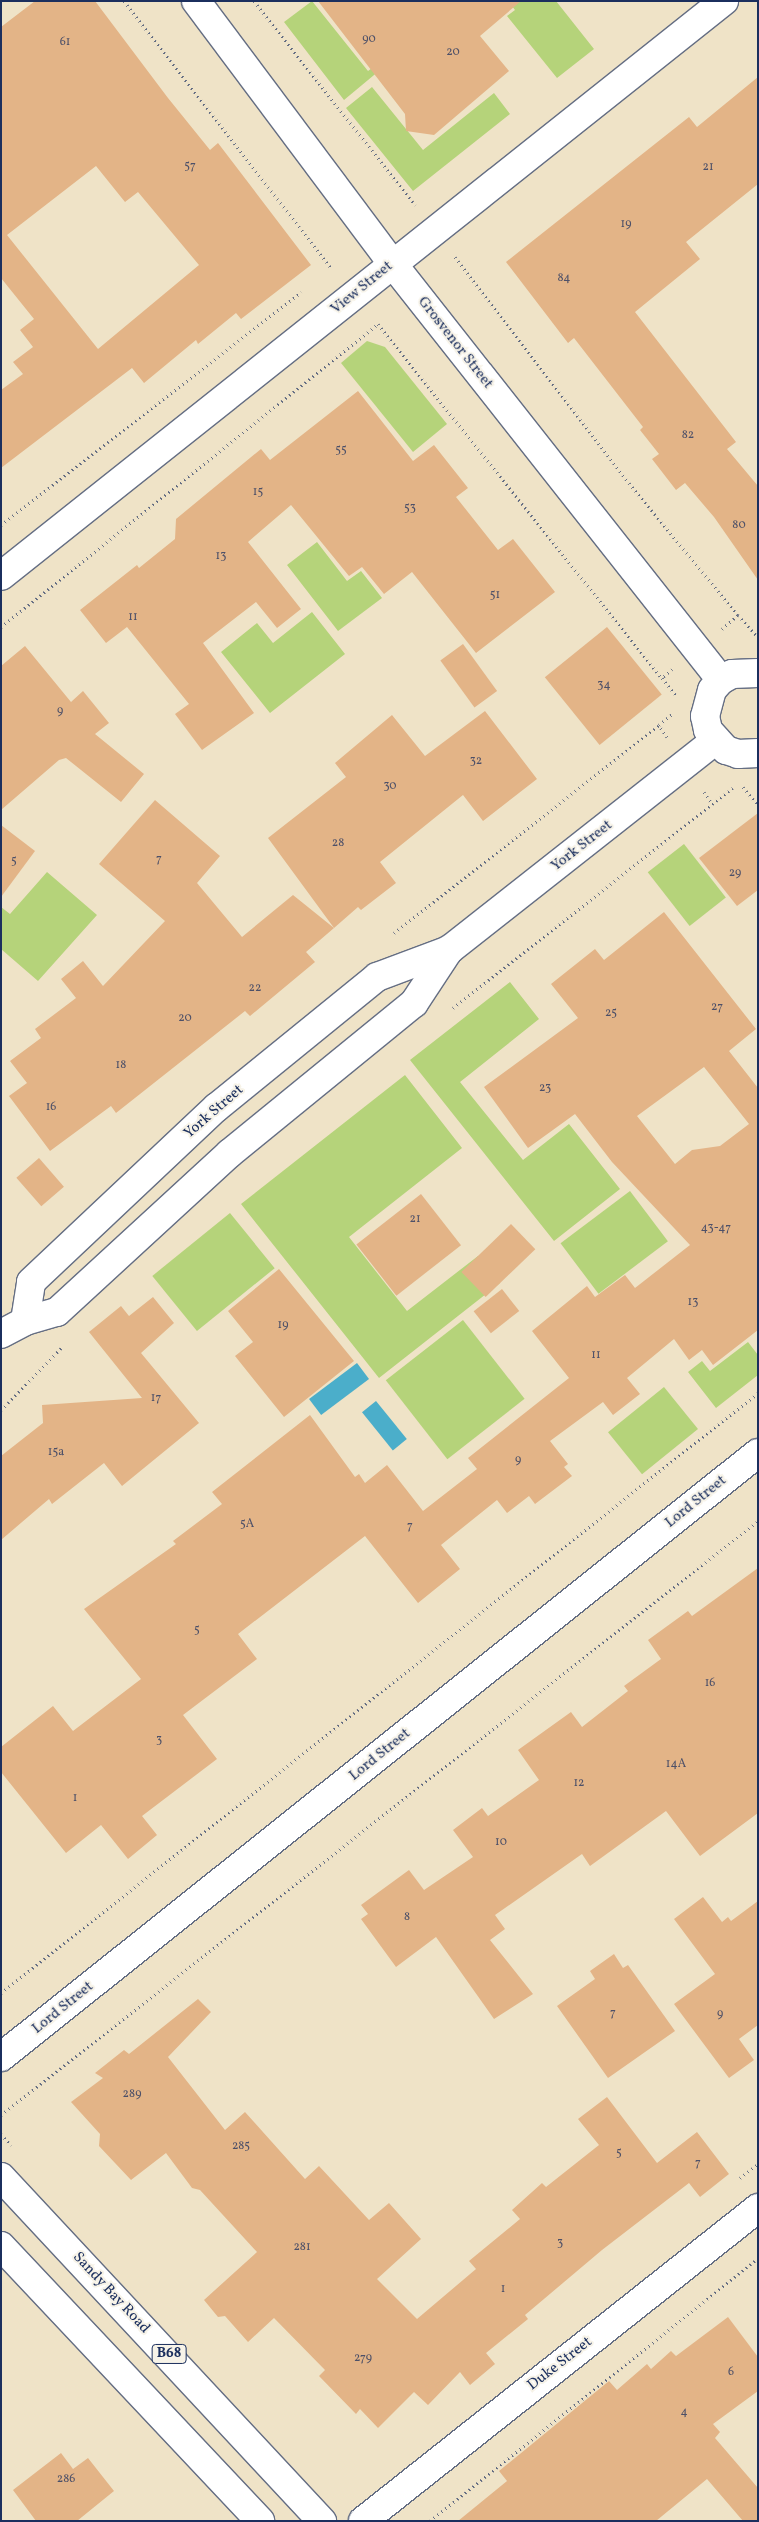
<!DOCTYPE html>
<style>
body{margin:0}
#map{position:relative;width:759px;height:2522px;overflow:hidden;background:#efe3c7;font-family:Vollkorn,serif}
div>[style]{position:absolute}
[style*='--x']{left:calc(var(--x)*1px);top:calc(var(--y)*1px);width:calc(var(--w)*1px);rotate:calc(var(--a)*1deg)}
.green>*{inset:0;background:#b5d37a;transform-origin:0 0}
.water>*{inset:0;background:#4baeca;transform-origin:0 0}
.building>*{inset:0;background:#e3b487;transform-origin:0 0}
.path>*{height:3px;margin-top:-1.5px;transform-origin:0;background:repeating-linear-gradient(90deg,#656e83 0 1px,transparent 0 5px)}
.roads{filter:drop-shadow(1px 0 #656e83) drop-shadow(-1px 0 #656e83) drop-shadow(0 1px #656e83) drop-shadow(0 -1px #656e83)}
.street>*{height:28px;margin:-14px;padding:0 14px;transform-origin:14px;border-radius:14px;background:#fff}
.primary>*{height:28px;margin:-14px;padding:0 14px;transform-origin:14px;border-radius:14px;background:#fff}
span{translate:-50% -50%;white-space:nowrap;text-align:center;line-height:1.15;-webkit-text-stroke:4px #f7f3e8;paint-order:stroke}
.number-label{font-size:12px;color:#4d5068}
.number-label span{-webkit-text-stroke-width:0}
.shield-label span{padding:1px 4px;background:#f7f3e8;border:1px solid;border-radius:4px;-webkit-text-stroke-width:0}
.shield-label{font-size:14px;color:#1b2f5e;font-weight:700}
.street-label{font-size:15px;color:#1b2f5e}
.frame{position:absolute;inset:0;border:2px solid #1b2f5e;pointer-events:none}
</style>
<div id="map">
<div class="green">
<div style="clip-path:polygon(312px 1px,368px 71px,463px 1px,344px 100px,284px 22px)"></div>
<div style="clip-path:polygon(508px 1px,556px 1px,594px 49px,557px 78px,507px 16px,515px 10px)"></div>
<div style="clip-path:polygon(372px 87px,423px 150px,494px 93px,510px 114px,413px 191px,346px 108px)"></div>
<div style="clip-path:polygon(367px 341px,385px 347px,447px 424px,413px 452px,341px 363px)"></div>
<div style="clip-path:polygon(317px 542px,347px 581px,361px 571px,382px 598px,338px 631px,287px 565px)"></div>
<div style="clip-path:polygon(312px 612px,345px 654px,270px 713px,221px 652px,257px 623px,273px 643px)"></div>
<div style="left:684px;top:844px;width:68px;height:46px;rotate:52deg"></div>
<div style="clip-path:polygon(47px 872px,97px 915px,38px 981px,1px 949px,1px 907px,10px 914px)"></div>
<div style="clip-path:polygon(510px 982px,539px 1019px,460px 1082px,523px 1160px,569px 1124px,620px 1189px,554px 1241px,410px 1060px)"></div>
<div style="clip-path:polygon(405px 1075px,462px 1148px,349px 1237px,407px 1311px,478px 1256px,500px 1283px,379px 1378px,241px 1204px)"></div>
<div style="left:630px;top:1191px;width:63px;height:87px;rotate:53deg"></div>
<div style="left:230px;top:1213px;width:71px;height:100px;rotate:51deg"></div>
<div style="left:463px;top:1320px;width:100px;height:98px;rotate:52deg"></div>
<div style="clip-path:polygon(748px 1342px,758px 1355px,758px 1375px,716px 1408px,688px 1372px,702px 1361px,710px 1371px)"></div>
<div style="left:664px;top:1387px;width:54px;height:72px;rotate:51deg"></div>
</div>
<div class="water">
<div style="left:357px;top:1363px;width:20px;height:60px;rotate:53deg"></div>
<div style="left:376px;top:1401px;width:49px;height:18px;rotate:51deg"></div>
</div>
<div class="building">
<div style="clip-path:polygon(evenodd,35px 1px,95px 1px,168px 98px,210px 150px,218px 143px,311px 265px,241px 319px,236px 313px,198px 344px,196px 340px,144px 383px,132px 368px,1px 468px,1px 390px,23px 374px,13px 362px,33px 347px,20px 330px,34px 319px,1px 278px,1px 27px,35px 1px,96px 166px,125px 202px,138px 192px,199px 265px,98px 349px,7px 235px,96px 166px)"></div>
<div style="clip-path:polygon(318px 1px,521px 1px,480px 36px,509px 71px,434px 135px,406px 131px,405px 114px)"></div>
<div style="clip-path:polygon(758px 77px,758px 184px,686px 242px,700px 259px,635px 312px,736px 442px,727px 449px,758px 486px,758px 580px,714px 517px,685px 483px,676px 490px,652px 459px,659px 454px,640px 430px,643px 427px,574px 338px,568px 343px,506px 262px,689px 117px,697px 127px)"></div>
<div style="clip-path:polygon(358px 391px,413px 461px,434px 445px,468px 488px,456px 497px,498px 550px,513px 539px,555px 592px,476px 653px,412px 572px,384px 594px,362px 567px,349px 576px,291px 505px,248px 542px,301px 609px,277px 628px,256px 602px,203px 643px,254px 713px,202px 750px,175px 714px,189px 704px,127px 627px,106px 643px,80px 610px,137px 565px,139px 568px,175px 539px,176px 519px,261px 449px,270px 460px)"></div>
<div style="left:607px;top:627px;width:87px;height:80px;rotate:51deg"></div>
<div style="left:463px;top:644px;width:58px;height:28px;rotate:54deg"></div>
<div style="clip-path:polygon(25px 646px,71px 702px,83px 691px,109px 723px,95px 734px,144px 774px,121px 802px,66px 758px,59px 760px,1px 810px,1px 666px)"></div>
<div style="clip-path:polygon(485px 711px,537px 779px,483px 821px,463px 795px,380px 862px,396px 883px,361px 910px,358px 907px,334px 928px,268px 838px,346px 777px,335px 763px,392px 715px,425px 756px)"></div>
<div style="clip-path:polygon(155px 800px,220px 856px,197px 883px,242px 937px,293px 895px,334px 928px,306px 952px,315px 962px,250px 1016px,245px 1011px,116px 1113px,111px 1106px,50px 1151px,9px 1096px,27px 1083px,10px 1061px,41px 1038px,35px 1029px,76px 998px,61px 979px,83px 961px,103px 986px,165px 921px,99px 864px)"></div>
<div style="clip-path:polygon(758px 813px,758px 890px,737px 906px,699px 858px)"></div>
<div style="clip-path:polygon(1px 825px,35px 851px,1px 897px)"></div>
<div style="clip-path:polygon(evenodd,664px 912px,756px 1029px,729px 1051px,758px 1088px,758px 1330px,713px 1365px,702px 1350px,689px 1360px,674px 1339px,627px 1378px,640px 1394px,613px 1415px,603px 1402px,550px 1441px,568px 1464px,564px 1467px,572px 1476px,535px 1504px,529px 1496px,507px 1513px,497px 1500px,441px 1545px,460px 1569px,418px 1603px,365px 1536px,238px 1634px,257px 1659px,183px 1715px,217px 1759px,142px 1816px,157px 1835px,128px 1859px,101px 1825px,66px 1853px,1px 1772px,1px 1747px,53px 1706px,73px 1731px,141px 1679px,84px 1609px,176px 1544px,173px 1541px,222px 1504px,212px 1492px,310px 1415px,355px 1477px,359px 1474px,365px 1483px,387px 1465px,423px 1511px,477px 1469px,468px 1458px,569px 1378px,532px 1331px,587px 1286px,595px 1297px,625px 1275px,635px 1288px,690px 1245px,612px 1162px,575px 1114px,528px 1148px,484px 1087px,578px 1018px,551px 984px,595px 949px,604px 960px,664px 912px,704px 1067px,749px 1124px,720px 1146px,692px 1150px,675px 1164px,637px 1116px,704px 1067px)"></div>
<div style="left:39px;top:1158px;width:38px;height:30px;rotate:49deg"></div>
<div style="left:421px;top:1194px;width:65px;height:82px;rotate:52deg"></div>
<div style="left:511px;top:1224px;width:35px;height:69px;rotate:46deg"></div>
<div style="clip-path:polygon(279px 1269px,354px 1361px,284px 1417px,235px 1356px,253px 1342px,228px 1311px)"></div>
<div style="left:502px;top:1289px;width:28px;height:36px;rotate:52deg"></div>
<div style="clip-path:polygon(153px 1297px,174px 1323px,141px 1353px,199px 1423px,122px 1486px,104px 1463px,52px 1504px,49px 1499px,1px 1540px,1px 1456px,43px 1423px,42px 1405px,142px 1398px,89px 1332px,121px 1306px,129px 1316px)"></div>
<div style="clip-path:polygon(758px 1568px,758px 1813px,700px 1856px,666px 1811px,590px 1866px,582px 1854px,495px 1915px,505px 1929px,490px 1940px,533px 1994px,494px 2019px,436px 1937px,396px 1967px,361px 1919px,368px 1914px,361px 1905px,409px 1870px,424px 1890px,473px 1857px,453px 1830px,482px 1808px,488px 1816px,539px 1780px,518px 1750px,571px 1712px,582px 1727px,628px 1691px,624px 1686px,661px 1659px,648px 1640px,688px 1611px,692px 1616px)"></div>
<div style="clip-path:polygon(703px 1897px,722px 1922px,728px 1917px,731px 1921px,758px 1901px,758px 2025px,739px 2039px,754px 2060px,729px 2078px,674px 2004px,715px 1974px,674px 1919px)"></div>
<div style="clip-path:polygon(614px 1954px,623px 1968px,628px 1965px,675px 2031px,608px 2078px,557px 2006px,595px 1979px,590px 1971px)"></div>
<div style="clip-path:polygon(198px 1999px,211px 2012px,168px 2057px,225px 2130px,245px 2112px,305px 2179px,319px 2166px,369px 2220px,389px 2203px,421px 2239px,377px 2279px,417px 2319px,476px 2269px,469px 2261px,520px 2219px,512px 2210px,542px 2183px,546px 2187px,599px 2145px,578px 2119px,607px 2097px,657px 2163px,697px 2132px,729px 2174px,700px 2197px,689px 2183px,602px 2250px,525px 2315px,528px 2319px,486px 2353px,495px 2364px,470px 2385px,460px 2372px,428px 2405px,414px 2392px,378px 2428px,360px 2409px,356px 2414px,319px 2376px,325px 2370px,274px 2318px,248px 2342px,225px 2316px,218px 2317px,204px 2300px,257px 2252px,200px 2190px,192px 2188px,166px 2153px,131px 2180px,99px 2146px,100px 2134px,71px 2102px,103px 2078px,95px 2073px,124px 2050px,129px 2054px)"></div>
<div style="clip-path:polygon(728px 2317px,758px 2357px,758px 2391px,713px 2424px,720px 2432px,715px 2438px,758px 2488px,758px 2521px,743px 2521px,707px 2479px,656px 2521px,458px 2521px,507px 2481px,499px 2471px,609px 2381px,617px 2390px,647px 2364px,651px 2369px,671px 2351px,676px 2356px)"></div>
<div style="clip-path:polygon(61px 2453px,73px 2469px,88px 2458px,114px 2491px,77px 2521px,36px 2521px,13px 2490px)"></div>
</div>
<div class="path">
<div style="--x:124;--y:1;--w:339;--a:52.2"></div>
<div style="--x:254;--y:1;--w:260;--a:51.7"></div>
<div style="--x:455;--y:257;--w:285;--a:52.4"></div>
<div style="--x:629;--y:483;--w:171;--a:50.5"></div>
<div style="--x:1;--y:525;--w:380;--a:-37.8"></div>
<div style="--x:1;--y:627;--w:484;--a:-38.8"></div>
<div style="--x:378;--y:324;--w:454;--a:51.3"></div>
<div style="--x:722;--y:629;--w:21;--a:-41"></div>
<div style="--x:738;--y:615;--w:30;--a:48"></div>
<div style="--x:672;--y:669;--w:13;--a:138"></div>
<div style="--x:662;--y:678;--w:22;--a:51"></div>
<div style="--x:667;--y:737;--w:14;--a:-124"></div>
<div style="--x:659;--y:725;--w:17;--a:-40"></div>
<div style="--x:743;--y:787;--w:23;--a:50"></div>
<div style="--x:704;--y:792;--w:14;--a:56"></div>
<div style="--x:394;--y:933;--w:337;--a:-38.1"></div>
<div style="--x:453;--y:1008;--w:356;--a:-38.2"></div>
<div style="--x:1;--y:1410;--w:89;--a:-45.9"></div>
<div style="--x:1;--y:1993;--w:966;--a:-38.4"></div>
<div style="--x:1;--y:2115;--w:962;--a:-38.12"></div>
<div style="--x:1;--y:2134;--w:15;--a:48"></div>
<div style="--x:740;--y:2178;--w:23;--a:-38"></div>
<div style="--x:430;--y:2521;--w:420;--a:-38.7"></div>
</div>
<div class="roads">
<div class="street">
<div style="--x:196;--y:1;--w:327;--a:53.2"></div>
<div style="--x:392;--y:263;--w:531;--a:51.73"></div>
<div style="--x:1;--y:576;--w:924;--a:-38.5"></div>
<div style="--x:758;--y:673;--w:26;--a:178"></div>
<div style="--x:732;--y:674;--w:13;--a:151"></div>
<div style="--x:721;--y:680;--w:13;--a:132"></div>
<div style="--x:712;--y:690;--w:27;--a:105"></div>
<div style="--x:705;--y:716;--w:14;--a:78"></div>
<div style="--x:708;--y:730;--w:27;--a:48"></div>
<div style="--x:726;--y:750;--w:13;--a:18"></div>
<div style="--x:738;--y:754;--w:20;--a:-3"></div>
<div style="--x:25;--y:1321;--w:39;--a:-81"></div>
<div style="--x:31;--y:1282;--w:255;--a:-43.3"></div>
<div style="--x:217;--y:1107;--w:206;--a:-39.1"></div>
<div style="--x:377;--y:977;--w:77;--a:-20.6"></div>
<div style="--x:449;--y:950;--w:338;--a:-38.2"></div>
<div style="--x:1;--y:1334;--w:27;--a:-28"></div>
<div style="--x:25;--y:1321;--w:33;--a:-16"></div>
<div style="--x:57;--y:1312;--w:235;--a:-42.6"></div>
<div style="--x:230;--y:1153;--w:237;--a:-39.2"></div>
<div style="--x:414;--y:1003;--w:64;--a:-56.6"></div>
<div style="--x:1;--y:2057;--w:968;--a:-38.59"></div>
<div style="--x:363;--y:2521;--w:504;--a:-38.39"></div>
</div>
<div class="primary">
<div style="--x:1;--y:2177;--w:471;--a:47"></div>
<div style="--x:1;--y:2246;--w:378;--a:46.7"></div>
</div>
</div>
<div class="number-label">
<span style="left:369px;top:40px">90</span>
<span style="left:65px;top:43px">61</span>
<span style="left:453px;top:53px">20</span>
<span style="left:190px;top:167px">57</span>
<span style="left:708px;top:168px">21</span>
<span style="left:626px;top:225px">19</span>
<span style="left:564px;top:279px">84</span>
<span style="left:688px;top:436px">82</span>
<span style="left:341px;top:451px">55</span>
<span style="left:258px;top:493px">15</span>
<span style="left:410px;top:509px">53</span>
<span style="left:739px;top:526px">80</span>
<span style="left:221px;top:557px">13</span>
<span style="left:495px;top:596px">51</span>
<span style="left:133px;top:618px">11</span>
<span style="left:604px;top:686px">34</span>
<span style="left:60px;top:712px">9</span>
<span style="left:476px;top:762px">32</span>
<span style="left:390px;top:787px">30</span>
<span style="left:338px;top:844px">28</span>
<span style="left:159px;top:860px">7</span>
<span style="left:14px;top:862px">5</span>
<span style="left:735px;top:874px">29</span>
<span style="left:255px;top:989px">22</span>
<span style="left:717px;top:1008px">27</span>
<span style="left:611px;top:1014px">25</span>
<span style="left:185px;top:1019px">20</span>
<span style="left:121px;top:1066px">18</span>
<span style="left:545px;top:1089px">23</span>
<span style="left:51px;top:1108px">16</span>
<span style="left:415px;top:1220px">21</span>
<span style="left:716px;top:1229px">43-47</span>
<span style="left:693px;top:1303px">13</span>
<span style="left:283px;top:1326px">19</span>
<span style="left:596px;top:1356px">11</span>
<span style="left:156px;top:1399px">17</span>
<span style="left:56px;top:1453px">15a</span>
<span style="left:518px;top:1461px">9</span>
<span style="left:247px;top:1525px">5A</span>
<span style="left:410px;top:1527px">7</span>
<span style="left:197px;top:1631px">5</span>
<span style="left:710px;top:1684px">16</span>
<span style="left:159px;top:1741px">3</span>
<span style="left:676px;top:1765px">14A</span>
<span style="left:579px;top:1784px">12</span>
<span style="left:75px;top:1799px">1</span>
<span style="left:501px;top:1843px">10</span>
<span style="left:407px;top:1918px">8</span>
<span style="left:613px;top:2014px">7</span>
<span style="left:720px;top:2015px">9</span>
<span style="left:132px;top:2095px">289</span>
<span style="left:241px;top:2147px">285</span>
<span style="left:619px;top:2154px">5</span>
<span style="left:698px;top:2164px">7</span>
<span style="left:560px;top:2244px">3</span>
<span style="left:302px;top:2248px">281</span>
<span style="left:503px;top:2290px">1</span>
<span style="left:363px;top:2359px">279</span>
<span style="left:731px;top:2373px">6</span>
<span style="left:684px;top:2413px">4</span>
<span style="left:66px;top:2480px">286</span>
</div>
<div class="shield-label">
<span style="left:169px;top:2354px">B68</span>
</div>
<div class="street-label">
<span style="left:362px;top:288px;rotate:-39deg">View Street</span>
<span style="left:455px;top:343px;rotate:52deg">Grosvenor Street</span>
<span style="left:582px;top:846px;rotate:-38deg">York Street</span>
<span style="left:214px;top:1112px;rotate:-41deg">York Street</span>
<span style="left:696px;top:1502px;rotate:-39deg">Lord Street</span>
<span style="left:380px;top:1755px;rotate:-39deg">Lord Street</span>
<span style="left:63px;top:2008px;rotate:-39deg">Lord Street</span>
<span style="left:111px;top:2293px;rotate:47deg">Sandy Bay Road</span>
<span style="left:560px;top:2364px;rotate:-38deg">Duke Street</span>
</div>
<div class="frame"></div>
</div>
